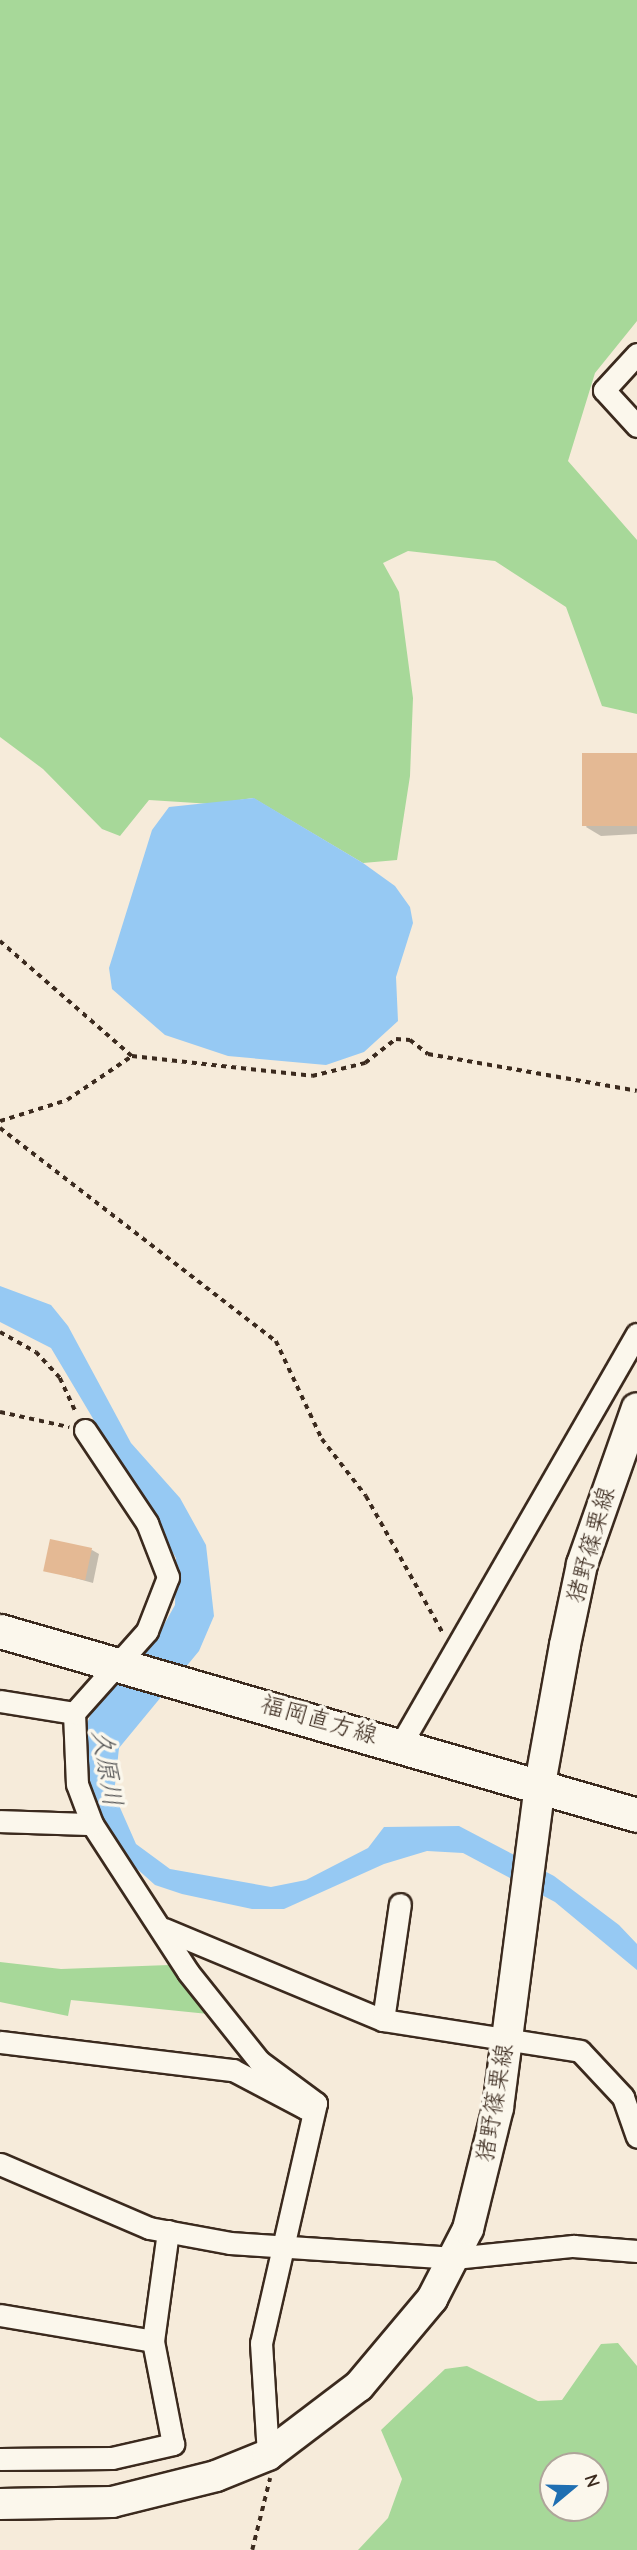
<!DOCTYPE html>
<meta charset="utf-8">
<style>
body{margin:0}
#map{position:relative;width:637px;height:2550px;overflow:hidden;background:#f6ebda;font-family:"Comic Neue","Klee One",sans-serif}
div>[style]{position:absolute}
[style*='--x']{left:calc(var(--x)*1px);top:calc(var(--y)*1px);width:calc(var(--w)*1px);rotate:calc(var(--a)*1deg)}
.green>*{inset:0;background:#a7d899}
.water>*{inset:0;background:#96c9f3}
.shadow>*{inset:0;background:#0003}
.building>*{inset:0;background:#e4b994;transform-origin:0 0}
.path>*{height:3.5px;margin-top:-1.75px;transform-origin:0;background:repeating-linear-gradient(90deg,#3b2a1e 0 5px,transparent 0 10px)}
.roads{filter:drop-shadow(2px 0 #3b2a1e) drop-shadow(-2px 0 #3b2a1e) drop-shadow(0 2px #3b2a1e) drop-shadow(0 -2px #3b2a1e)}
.street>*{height:21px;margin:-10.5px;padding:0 10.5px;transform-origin:10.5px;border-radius:10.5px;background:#fbf7ec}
.secondary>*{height:30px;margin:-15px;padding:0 15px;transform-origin:15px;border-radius:15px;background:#fbf7ec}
.primary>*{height:33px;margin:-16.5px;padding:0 16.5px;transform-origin:16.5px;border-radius:16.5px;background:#fbf7ec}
span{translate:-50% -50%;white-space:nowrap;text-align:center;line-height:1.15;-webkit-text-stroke:7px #fbf7ec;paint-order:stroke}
.street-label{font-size:24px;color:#3b2a1e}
.water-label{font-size:26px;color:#525253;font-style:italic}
.north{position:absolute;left:539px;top:2452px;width:70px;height:70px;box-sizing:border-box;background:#fbf7ec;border:2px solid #aea59a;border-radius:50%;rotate:71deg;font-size:19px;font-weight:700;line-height:28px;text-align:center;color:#3b2a1e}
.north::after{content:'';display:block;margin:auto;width:24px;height:32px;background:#1f6fb2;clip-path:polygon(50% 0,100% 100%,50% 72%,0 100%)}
</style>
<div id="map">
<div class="green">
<div style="clip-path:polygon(0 0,637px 0,637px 321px,595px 373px,568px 461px,637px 540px,637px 714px,602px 706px,566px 607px,495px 561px,408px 551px,383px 563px,399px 592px,413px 698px,410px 776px,397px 860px,363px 863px,253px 798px,212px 804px,149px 800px,120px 836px,102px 829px,43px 769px,0 737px)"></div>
<div style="clip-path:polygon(0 1962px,61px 1969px,169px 1965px,208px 2014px,71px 2000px,68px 2016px,0 2002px)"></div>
<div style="clip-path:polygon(evenodd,618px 2343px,637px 2366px,637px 2550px,358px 2550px,388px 2518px,402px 2479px,381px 2430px,445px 2369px,467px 2366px,538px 2401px,562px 2400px,601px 2344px,618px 2343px,553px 2466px,595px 2466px,595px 2508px,553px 2508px,553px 2466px)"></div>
</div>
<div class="water">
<div style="clip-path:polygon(254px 798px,363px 863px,395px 886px,410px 907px,413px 923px,396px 977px,398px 1021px,364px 1052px,326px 1065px,228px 1056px,165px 1035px,112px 989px,109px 968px,152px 830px,169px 807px)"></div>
<div style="clip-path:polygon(0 1286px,51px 1305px,68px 1326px,131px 1443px,180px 1498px,206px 1545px,214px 1616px,199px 1651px,119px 1748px,114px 1794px,136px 1844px,170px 1869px,271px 1887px,306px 1880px,368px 1848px,384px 1827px,459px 1826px,554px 1876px,619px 1925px,637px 1944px,637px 1970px,555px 1902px,463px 1853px,427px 1851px,384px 1864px,284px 1909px,252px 1909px,182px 1894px,155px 1885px,135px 1867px,94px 1811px,84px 1773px,84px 1731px,92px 1711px,161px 1630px,175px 1605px,176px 1558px,51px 1348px,0 1322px)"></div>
</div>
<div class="shadow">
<div style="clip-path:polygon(637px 755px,637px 834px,601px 836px,586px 827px)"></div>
<div style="clip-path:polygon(92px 1550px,99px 1554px,93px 1583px,46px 1570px)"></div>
</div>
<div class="building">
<div style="left:637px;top:753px;width:73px;height:55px;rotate:90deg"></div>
<div style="left:50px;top:1539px;width:43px;height:33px;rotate:12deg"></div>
</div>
<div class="path">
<div style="--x:0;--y:941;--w:175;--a:41.1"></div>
<div style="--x:132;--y:1056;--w:181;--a:6.3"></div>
<div style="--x:312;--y:1076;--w:55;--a:-13.8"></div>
<div style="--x:365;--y:1063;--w:39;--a:-38"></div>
<div style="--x:396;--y:1039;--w:14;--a:4"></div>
<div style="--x:410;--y:1040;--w:23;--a:38"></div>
<div style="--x:428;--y:1054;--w:212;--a:10"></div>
<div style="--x:0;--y:1121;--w:70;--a:-17.4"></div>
<div style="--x:67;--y:1100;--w:78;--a:-34.1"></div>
<div style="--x:0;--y:1128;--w:349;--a:37.7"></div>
<div style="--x:276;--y:1341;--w:108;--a:64.9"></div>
<div style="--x:322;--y:1439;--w:72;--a:52.3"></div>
<div style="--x:366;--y:1496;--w:159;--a:60.7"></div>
<div style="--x:0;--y:1332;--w:41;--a:29.1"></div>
<div style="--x:36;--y:1352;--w:35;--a:47"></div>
<div style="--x:60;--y:1378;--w:38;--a:65"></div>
<div style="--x:0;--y:1412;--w:71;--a:12.3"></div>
<div style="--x:252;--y:2550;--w:74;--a:-76"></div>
</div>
<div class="roads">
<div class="street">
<div style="--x:637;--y:354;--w:49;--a:132.5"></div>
<div style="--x:604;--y:390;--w:49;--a:47.5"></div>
<div style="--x:85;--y:1430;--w:112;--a:56.3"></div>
<div style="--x:147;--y:1523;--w:58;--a:68.7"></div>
<div style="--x:168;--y:1577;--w:58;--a:111.3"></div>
<div style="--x:147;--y:1631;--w:110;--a:131.7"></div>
<div style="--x:74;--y:1713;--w:71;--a:87.6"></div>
<div style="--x:77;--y:1784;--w:43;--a:69.4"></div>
<div style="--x:92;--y:1824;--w:176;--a:57"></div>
<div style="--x:188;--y:1972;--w:114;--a:51.4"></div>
<div style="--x:259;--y:2061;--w:71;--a:36.4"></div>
<div style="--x:316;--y:2103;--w:246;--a:102.9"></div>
<div style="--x:261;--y:2343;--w:112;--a:86.4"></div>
<div style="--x:0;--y:1701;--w:75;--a:9.2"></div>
<div style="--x:401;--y:1744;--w:473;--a:-60.1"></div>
<div style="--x:0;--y:1821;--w:92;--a:1.9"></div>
<div style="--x:164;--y:1929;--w:237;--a:22.6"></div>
<div style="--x:383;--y:2020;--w:199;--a:8.9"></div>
<div style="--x:580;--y:2051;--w:63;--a:46.9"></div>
<div style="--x:623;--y:2097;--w:42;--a:70.7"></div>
<div style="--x:383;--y:2020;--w:117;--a:-81.7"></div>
<div style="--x:0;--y:2042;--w:235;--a:6.9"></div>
<div style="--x:233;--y:2070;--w:81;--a:27.8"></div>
<div style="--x:305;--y:2108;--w:10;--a:-24"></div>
<div style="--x:0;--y:2164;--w:162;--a:23.2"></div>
<div style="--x:149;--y:2228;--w:82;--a:10.5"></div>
<div style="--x:230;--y:2243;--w:225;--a:3.8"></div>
<div style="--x:454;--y:2258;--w:120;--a:-5.8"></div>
<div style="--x:573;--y:2246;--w:64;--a:4.5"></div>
<div style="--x:0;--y:2315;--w:155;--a:9.6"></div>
<div style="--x:0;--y:2459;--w:112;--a:-0.5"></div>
<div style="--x:112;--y:2458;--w:63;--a:-12.9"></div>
<div style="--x:173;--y:2444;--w:105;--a:-101"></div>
<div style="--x:153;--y:2341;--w:111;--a:-82.2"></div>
</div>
<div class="secondary">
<div style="--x:0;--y:2504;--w:112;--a:-1"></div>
<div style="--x:112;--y:2502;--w:107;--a:-14"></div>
<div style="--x:216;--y:2476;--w:56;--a:-22"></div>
<div style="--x:268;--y:2455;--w:114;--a:-37.2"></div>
<div style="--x:359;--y:2386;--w:114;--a:-50"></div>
<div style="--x:432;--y:2299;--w:79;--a:-62.8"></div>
<div style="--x:468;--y:2229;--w:125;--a:-76.1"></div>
<div style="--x:498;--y:2108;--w:327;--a:-82.6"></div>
<div style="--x:540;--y:1784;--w:141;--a:-79.8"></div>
<div style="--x:565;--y:1645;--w:83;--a:-78.1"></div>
<div style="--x:582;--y:1564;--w:165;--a:-70.6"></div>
</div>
<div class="primary">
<div style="--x:0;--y:1631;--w:663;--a:16.11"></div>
</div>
</div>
<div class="street-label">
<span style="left:591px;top:1545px;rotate:-74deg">猪野篠栗線</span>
<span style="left:319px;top:1720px;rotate:16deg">福岡直方線</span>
<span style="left:495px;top:2103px;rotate:-80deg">猪野篠栗線</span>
</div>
<div class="water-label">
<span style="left:106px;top:1768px;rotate:81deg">久原川</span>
</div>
<div class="north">N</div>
</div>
